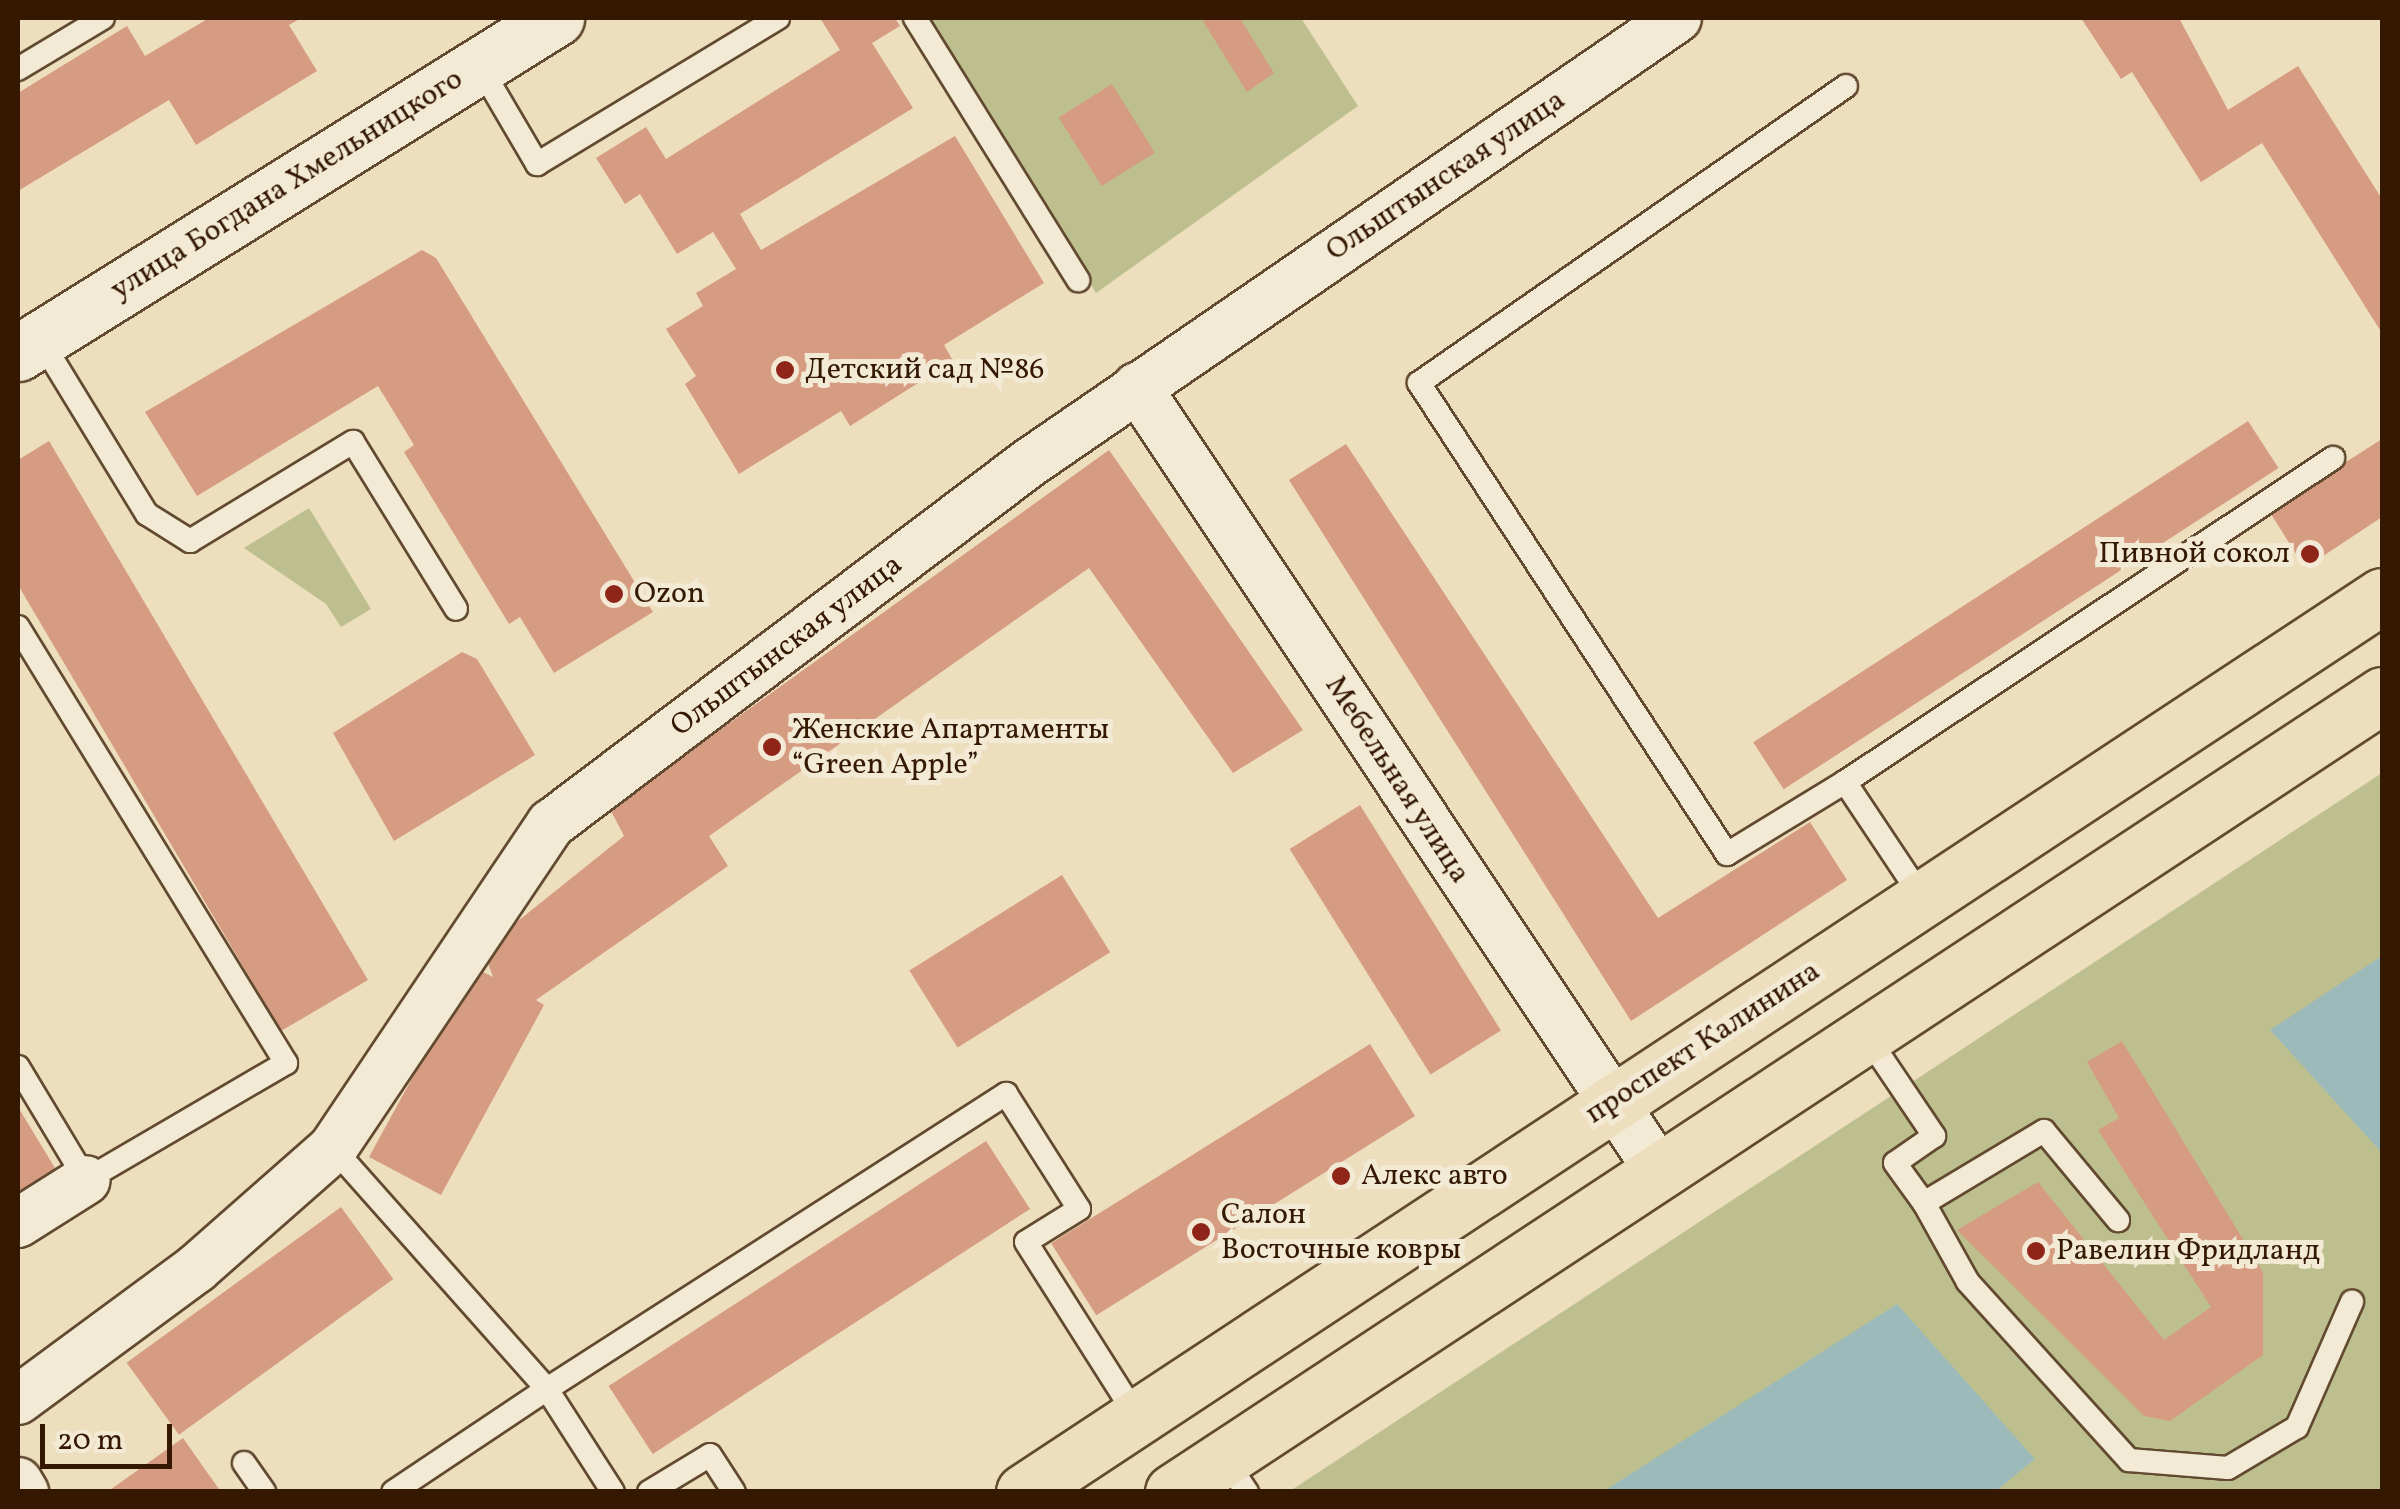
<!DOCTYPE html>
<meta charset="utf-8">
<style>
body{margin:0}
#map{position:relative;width:2400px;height:1509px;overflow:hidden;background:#eddebe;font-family:Vollkorn,serif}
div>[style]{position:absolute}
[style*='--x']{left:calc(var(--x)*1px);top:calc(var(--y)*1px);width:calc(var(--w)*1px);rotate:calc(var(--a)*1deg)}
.green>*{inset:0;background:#bdc08e}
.water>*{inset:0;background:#9dbabb}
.building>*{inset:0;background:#d69c82;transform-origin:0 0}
.roads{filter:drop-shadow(2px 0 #624a30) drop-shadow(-2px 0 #624a30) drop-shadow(0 2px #624a30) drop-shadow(0 -2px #624a30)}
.lane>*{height:22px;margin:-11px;padding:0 11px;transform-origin:11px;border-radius:11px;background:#f3ead5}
.street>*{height:48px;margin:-24px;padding:0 24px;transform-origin:24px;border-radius:24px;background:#f3ead5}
.secondary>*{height:55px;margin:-27.5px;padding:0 27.5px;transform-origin:27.5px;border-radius:27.5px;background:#f3ead5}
.primary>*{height:55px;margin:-27.5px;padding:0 27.5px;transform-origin:27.5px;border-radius:27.5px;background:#eddebe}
.dots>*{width:28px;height:28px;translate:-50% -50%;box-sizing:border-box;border:5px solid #f3ead5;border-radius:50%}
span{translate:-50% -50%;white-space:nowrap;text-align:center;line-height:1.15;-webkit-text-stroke:10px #f3ead5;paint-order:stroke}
.street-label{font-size:30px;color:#341801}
.poi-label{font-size:30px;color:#341801}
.left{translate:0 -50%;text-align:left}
.right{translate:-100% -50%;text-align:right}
.frame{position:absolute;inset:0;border:20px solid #341801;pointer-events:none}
.scale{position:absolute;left:40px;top:1424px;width:132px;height:45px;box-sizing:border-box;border:5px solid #341801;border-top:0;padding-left:12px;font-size:30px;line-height:35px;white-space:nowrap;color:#341801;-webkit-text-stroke:8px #f3ead5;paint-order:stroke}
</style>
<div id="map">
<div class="green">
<div style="clip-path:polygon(926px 18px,1301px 18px,1358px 106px,1096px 293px)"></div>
<div style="clip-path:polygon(309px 508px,371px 609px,341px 627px,326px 604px,244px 548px)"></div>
<div style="clip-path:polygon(2382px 773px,2382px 1491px,1290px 1491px)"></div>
</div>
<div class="water">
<div style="clip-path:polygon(2382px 956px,2382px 1153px,2270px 1030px)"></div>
<div style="clip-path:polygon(1897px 1304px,2035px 1459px,1996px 1491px,1604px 1491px)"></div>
</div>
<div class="building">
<div style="clip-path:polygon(209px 18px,301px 18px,289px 25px,317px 71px,196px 145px,169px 100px,18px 191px,18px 93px,127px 26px,145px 56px)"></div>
<div style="clip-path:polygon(820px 18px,895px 18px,900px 26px,872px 43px,913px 108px,740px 214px,761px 250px,955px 136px,1044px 283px,944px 345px,953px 361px,850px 426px,841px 411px,739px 474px,685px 384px,696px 376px,666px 329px,703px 306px,696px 293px,736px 269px,713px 232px,677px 254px,640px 194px,625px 204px,596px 158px,646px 127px,666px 159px,840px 50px)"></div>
<div style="clip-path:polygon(1201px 18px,1240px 18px,1274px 73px,1247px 92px)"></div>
<div style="clip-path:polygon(2081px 18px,2179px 18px,2228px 110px,2298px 66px,2382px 199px,2382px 333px,2262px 143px,2201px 182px,2132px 72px,2121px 79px)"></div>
<div style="left:1112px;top:84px;width:81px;height:63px;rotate:58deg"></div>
<div style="clip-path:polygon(422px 250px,436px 258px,653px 612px,554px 673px,520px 617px,509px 624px,404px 452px,414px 445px,378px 386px,197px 496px,145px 412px)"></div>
<div style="left:2248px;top:421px;width:56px;height:590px;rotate:57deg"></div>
<div style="clip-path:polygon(2382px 439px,2382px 517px,2305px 568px,2269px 511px)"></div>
<div style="clip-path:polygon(49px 441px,368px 980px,281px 1031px,18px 585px,18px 460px)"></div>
<div style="clip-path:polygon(1346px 444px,1658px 918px,1810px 822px,1847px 880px,1631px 1021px,1289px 480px)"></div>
<div style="clip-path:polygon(1109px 450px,1303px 730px,1233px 773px,1089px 568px,709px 836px,728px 866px,536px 1000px,544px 1005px,441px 1195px,369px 1157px,473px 967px,493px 977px,483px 949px,624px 836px,610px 809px)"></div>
<div style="clip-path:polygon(462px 652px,477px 659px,535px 755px,394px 841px,333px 733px)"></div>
<div style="left:1360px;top:805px;width:266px;height:83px;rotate:58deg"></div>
<div style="left:1062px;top:875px;width:91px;height:180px;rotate:58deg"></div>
<div style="clip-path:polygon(2122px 1041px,2263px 1272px,2263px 1355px,2170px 1421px,2144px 1416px,1957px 1230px,2038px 1182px,2164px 1340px,2211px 1307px,2098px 1130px,2119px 1118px,2087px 1062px)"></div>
<div style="left:1370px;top:1044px;width:85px;height:376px;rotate:58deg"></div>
<div style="clip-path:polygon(18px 1107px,64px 1183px,18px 1212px)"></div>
<div style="left:986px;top:1141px;width:81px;height:450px;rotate:57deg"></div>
<div style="left:341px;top:1207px;width:89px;height:265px;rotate:54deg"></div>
<div style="clip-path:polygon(183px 1438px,221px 1492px,107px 1492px)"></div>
</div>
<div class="roads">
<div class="lane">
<div style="--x:915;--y:18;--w:309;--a:58.1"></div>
<div style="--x:479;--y:65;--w:115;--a:59.6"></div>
<div style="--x:537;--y:164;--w:282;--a:-31.2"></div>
<div style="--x:18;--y:69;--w:99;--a:-31"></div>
<div style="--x:40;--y:339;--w:205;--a:58.6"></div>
<div style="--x:147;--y:514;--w:51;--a:32.1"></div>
<div style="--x:190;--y:541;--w:191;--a:-31.3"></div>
<div style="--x:353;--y:442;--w:196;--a:58.3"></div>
<div style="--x:18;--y:627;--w:512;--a:58.42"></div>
<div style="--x:286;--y:1063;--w:232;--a:149.7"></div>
<div style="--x:86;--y:1180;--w:132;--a:-121"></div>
<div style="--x:1845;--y:782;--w:138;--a:148.6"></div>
<div style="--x:1727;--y:854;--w:563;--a:-123.18"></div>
<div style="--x:1419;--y:383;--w:520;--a:-34.82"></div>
<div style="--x:1923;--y:899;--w:141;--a:-123.7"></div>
<div style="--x:1845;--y:782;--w:586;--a:-33.58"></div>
<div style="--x:1866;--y:1035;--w:122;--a:56"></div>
<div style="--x:1934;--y:1136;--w:47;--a:145.3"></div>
<div style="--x:1895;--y:1163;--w:49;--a:54.1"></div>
<div style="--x:1924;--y:1203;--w:140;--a:-31"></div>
<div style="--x:2044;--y:1131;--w:116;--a:50.3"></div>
<div style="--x:333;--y:1148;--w:322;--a:48.4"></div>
<div style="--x:547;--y:1389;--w:185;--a:146.2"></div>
<div style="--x:1924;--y:1203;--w:90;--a:60.9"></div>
<div style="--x:1968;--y:1282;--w:240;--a:47.9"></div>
<div style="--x:2129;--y:1460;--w:99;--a:4.6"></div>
<div style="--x:2228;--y:1468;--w:80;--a:-30.7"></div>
<div style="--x:2297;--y:1427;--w:137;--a:-66.3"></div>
<div style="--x:1224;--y:1458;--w:41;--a:55.9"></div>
<div style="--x:244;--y:1463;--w:35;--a:55"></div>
<div style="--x:613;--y:1492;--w:122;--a:-122.7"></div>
<div style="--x:547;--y:1389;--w:546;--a:-32.73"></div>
<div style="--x:1006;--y:1094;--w:136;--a:57.6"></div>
<div style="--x:1079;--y:1209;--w:62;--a:148.1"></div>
<div style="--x:1026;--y:1242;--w:207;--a:57.6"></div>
<div style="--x:649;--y:1492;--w:71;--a:-31.2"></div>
<div style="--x:710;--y:1455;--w:44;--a:57"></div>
</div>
<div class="street">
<div style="--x:1137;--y:387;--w:942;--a:56.34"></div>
<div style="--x:18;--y:1223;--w:80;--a:-32.3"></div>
<div style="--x:18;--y:1400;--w:222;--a:-36.4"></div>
<div style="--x:197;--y:1268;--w:181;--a:-41.4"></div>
<div style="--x:333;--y:1148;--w:391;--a:-56.1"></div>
<div style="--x:551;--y:824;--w:599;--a:-37.06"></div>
<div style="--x:1029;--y:463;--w:786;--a:-34.48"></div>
<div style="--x:18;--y:1482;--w:12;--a:59"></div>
</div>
<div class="secondary">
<div style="--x:18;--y:353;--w:634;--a:-31.91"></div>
</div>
<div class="primary">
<div style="--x:1024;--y:1492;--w:1627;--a:-33.42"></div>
<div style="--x:1173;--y:1492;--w:1448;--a:-33.39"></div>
</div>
</div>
<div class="dots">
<div style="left:785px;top:370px;background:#8f2418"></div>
<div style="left:2310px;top:554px;background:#8f2418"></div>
<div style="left:614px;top:594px;background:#8f2418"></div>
<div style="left:772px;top:747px;background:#8f2418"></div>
<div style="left:1341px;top:1176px;background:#8f2418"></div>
<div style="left:1201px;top:1232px;background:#8f2418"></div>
<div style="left:2036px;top:1251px;background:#8f2418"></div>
</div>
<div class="street-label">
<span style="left:1446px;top:176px;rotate:-34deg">Ольштынская улица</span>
<span style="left:287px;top:185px;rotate:-32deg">улица Богдана Хмельницкого</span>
<span style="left:787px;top:646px;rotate:-37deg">Ольштынская улица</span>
<span style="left:1397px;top:780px;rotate:57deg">Мебельная улица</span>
<span style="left:1703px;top:1043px;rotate:-33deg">проспект Калинина</span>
</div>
<div class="poi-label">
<span class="left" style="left:805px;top:370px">Детский сад №86</span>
<span class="right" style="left:2290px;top:554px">Пивной сокол</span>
<span class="left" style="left:634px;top:594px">Ozon</span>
<span class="left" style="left:792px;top:747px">Женские Апартаменты<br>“Green Apple”</span>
<span class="left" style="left:1361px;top:1176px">Алекс авто</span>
<span class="left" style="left:1221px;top:1232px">Салон<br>Восточные ковры</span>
<span class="left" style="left:2056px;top:1251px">Равелин Фридланд</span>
</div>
<div class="frame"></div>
<div class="scale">20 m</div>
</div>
